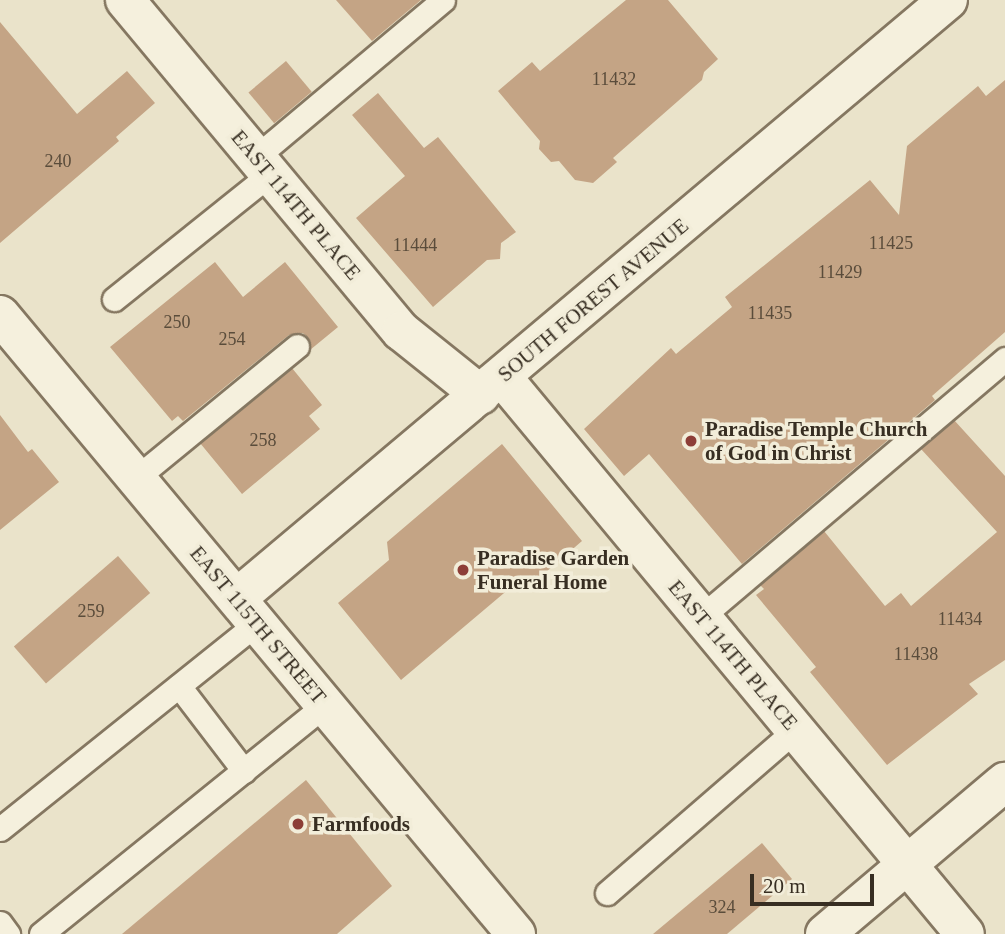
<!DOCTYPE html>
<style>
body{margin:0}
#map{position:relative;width:1005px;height:934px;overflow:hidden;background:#eae3ca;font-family:Georgia,serif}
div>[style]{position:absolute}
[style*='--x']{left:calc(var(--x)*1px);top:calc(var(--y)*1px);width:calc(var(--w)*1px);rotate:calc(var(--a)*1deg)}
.building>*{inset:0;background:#c4a485;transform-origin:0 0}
.roads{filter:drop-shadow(2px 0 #857761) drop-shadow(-2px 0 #857761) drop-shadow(0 2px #857761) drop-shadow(0 -2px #857761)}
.lane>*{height:23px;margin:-11.5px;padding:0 11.5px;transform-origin:11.5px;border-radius:11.5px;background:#f5f0dd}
.street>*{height:38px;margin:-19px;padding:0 19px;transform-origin:19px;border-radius:19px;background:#f5f0dd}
.secondary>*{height:38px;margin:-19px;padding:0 19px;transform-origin:19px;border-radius:19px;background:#f5f0dd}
.dots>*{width:19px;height:19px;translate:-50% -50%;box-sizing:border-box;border:4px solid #f2edd9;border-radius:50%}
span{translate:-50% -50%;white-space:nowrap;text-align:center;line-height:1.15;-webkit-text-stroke:7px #f2edd9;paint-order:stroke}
.number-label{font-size:18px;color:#5a4c3b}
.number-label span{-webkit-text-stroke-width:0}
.street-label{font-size:21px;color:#372e22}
.poi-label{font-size:21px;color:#372e22;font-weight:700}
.left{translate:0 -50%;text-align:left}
.scale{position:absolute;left:750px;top:874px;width:124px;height:32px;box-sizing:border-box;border:4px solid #372e22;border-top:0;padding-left:9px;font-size:21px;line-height:24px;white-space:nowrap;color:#372e22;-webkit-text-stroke:5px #f2edd9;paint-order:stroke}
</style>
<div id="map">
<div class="building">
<div style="clip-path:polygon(336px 0,421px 0,372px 41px)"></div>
<div style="clip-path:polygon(626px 0,668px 0,718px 59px,704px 72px,702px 80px,613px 158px,617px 162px,593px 183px,575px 180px,559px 161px,551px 162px,539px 149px,540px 141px,498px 91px,532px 62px,540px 71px)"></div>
<div style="clip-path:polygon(0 22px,77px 114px,127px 71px,155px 103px,116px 137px,119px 141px,0 243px)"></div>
<div style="left:286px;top:61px;width:40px;height:49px;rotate:50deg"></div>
<div style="clip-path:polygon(1005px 80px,1005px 332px,932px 396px,935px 400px,742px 564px,649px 454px,624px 476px,584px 429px,671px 348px,676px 354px,732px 307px,725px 297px,870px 180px,899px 215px,907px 146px,978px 86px,986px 96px)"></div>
<div style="clip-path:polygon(378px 93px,424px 148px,438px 137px,516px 232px,501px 243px,500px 259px,487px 260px,433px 307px,356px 218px,405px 176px,352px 115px)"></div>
<div style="clip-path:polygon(215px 262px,243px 297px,285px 262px,338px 327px,310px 350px,308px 338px,303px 333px,289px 335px,183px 421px,178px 416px,172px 421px,110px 347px)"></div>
<div style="clip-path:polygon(292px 368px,322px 405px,309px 416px,320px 429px,242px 494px,200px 443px)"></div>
<div style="clip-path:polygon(0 415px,28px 452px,32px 449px,59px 482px,0 530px)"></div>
<div style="clip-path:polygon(954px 420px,1005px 476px,1005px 660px,969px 684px,978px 694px,887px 765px,810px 672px,816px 667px,756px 595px,764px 589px,760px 585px,824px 531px,885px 606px,901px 593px,911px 606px,997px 532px,921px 449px)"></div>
<div style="clip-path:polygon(502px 444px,582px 541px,524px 591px,516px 583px,401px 680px,338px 603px,389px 560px,387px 542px)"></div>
<div style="left:118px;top:556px;width:49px;height:138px;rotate:49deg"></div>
<div style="clip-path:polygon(306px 780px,392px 886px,337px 934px,122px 934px)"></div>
<div style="clip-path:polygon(762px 843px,792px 879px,727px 934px,653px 934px)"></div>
</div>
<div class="roads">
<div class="lane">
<div style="--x:256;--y:157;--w:244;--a:-40"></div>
<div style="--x:114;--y:299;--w:200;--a:-38.7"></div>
<div style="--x:136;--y:478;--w:208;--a:-39.3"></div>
<div style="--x:701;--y:617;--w:399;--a:-40.3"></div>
<div style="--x:179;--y:686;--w:107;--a:52.6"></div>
<div style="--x:0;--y:829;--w:329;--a:-38.7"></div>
<div style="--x:607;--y:893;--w:249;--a:-40.9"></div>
<div style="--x:0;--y:923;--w:14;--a:54"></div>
<div style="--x:41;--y:934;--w:365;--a:-38.9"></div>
</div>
<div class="street">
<div style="--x:125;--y:0;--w:431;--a:50.2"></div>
<div style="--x:401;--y:331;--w:102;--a:38.7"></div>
<div style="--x:502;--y:377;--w:724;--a:50.27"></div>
<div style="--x:237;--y:598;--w:929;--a:-40.07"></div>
<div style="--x:825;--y:934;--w:236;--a:-40.2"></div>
</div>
<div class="secondary">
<div style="--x:0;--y:315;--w:806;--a:50.19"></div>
</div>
</div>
<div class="dots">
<div style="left:691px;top:441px;background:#8d3e37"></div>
<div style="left:463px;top:570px;background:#8d3e37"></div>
<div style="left:298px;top:824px;background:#8d3e37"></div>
</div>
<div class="number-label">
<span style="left:614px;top:79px">11432</span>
<span style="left:58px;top:161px">240</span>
<span style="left:891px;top:243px">11425</span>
<span style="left:415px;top:245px">11444</span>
<span style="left:840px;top:272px">11429</span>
<span style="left:770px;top:313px">11435</span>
<span style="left:177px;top:322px">250</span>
<span style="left:232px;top:339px">254</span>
<span style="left:263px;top:440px">258</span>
<span style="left:91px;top:611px">259</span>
<span style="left:960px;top:619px">11434</span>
<span style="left:916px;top:654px">11438</span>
<span style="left:722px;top:907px">324</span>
</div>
<div class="street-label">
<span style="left:296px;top:205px;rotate:50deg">EAST 114TH PLACE</span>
<span style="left:593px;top:300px;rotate:-40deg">SOUTH FOREST AVENUE</span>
<span style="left:258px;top:625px;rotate:50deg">EAST 115TH STREET</span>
<span style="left:733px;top:655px;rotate:50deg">EAST 114TH PLACE</span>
</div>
<div class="poi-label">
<span class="left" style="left:705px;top:441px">Paradise Temple Church<br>of God in Christ</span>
<span class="left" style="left:477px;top:570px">Paradise Garden<br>Funeral Home</span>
<span class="left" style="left:312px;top:824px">Farmfoods</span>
</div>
<div class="scale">20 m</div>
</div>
